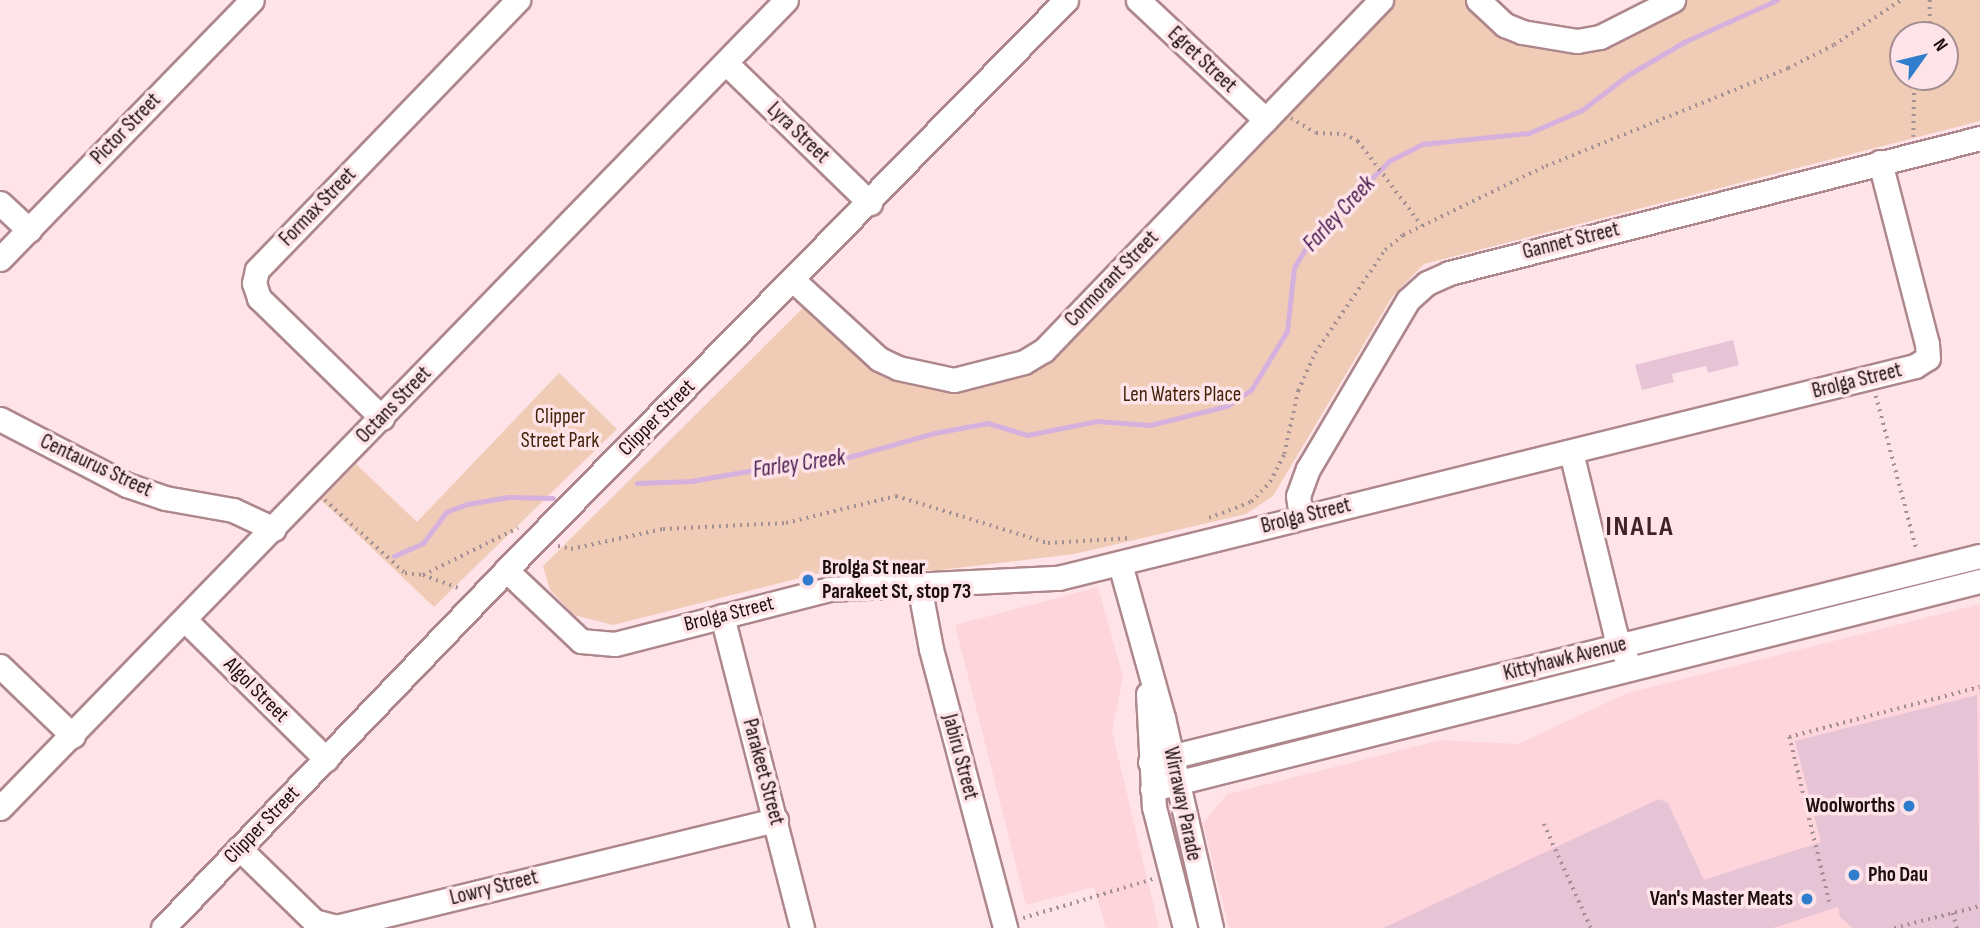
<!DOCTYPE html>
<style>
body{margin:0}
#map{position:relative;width:1980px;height:928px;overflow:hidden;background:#fee4e8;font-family:"Sofia Sans Condensed",sans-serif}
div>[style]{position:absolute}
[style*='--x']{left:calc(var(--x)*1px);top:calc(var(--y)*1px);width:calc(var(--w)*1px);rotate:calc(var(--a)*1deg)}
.built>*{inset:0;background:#ffd5dc}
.green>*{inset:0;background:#f0ccb7}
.stream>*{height:5px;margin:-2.5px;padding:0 2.5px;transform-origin:2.5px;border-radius:2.5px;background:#d7b1de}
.building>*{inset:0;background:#e7c3d6}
.path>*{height:3.5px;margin-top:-1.75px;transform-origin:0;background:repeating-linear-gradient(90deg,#a48f92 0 2px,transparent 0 7px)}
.roads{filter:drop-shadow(2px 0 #ae878d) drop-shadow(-2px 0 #ae878d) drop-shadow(0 2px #ae878d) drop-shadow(0 -2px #ae878d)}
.minor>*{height:23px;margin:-11.5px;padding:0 11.5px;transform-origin:11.5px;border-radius:11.5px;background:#fff}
.dots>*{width:19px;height:19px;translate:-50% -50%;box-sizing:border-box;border:4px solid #fee4e8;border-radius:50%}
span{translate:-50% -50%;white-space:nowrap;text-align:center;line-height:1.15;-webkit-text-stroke:7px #fee4e8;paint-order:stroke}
.street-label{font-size:21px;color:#1c0e10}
.park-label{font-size:21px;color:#44220a}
.poi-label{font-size:21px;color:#1c0e10;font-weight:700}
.left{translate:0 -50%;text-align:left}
.right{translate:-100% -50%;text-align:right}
.water-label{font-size:23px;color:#47184f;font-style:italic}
.district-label{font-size:28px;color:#422229;font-weight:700;letter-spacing:2px}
.north{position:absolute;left:1889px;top:21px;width:70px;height:70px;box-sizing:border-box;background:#fee4e8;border:2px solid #a48e92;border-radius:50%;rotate:56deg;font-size:19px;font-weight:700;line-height:28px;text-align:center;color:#1c0e10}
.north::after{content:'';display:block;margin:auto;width:24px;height:32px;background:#317dcd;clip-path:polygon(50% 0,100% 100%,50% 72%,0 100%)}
</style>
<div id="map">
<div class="built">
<div style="clip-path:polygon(1098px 587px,1123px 677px,1112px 731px,1159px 928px,1106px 928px,1094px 887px,1026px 905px,955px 625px)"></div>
<div style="clip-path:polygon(1980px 604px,1980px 928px,1229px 928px,1203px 823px,1227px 794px,1441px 740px,1518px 744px,1627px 693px)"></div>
</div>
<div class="green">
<div style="clip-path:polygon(evenodd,1381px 0,1478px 0,1505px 25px,1577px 41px,1673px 0,1980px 0,1980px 121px,1424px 264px,1392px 297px,1273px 496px,1246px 514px,1074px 554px,940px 570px,832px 570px,613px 625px,574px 615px,550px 590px,543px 566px,813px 298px,878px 359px,954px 380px,1024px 362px,1381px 0,1903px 35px,1945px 35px,1945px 77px,1903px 77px,1903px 35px)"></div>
<div style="clip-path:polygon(559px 373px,617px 429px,434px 607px,321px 500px,356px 464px,417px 522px)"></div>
</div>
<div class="stream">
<div style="--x:637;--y:483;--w:54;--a:-2.1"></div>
<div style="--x:691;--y:481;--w:111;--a:-9.9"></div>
<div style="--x:800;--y:462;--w:24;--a:5"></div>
<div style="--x:824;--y:464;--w:114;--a:-15.7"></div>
<div style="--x:934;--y:433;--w:55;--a:-10.5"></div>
<div style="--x:988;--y:423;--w:41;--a:17.1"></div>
<div style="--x:1027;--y:435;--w:71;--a:-11.3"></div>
<div style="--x:1097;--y:421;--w:53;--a:4.3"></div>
<div style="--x:1150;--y:425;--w:79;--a:-13.9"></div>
<div style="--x:1227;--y:406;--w:29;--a:-34"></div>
<div style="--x:1251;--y:390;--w:69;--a:-58.6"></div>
<div style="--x:1287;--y:331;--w:63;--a:-83.7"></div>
<div style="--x:1294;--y:268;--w:36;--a:-60"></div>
<div style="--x:1312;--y:237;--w:108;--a:-44.6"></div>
<div style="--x:1389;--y:161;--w:37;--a:-27"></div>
<div style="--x:1422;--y:144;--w:108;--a:-5.9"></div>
<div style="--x:1529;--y:133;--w:58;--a:-23.5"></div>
<div style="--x:1582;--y:110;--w:58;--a:-37.3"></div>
<div style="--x:1628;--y:75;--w:65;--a:-30.5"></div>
<div style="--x:1684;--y:42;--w:102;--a:-24.3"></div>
<div style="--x:394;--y:556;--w:32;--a:-24"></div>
<div style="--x:423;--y:543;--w:39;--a:-53"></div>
<div style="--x:446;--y:512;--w:22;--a:-21"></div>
<div style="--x:467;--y:504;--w:42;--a:-9.7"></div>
<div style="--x:508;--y:497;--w:45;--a:1.3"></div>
</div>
<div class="building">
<div style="clip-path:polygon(1733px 340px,1739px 365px,1708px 373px,1706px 366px,1672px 374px,1674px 382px,1642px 390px,1635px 365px)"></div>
<div style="clip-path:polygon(1977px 695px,1980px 928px,1853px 928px,1840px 917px,1838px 907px,1773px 928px,1383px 928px,1659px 799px,1668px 803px,1704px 880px,1821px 842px,1795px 741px)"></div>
</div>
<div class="path">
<div style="--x:1930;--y:0;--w:35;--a:90"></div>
<div style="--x:1291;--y:118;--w:29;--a:31"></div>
<div style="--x:1316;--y:133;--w:28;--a:2"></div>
<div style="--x:1344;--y:134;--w:16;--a:27"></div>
<div style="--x:1358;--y:141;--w:106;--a:53"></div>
<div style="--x:1913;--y:137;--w:60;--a:-89"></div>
<div style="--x:1876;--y:396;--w:160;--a:75.2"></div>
<div style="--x:325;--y:500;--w:108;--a:42.4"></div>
<div style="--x:405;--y:573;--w:18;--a:6"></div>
<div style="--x:423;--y:575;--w:106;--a:-26.3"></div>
<div style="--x:1209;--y:518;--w:45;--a:-20.9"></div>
<div style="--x:1251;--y:502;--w:28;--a:-46"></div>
<div style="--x:1270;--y:482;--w:31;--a:-63"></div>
<div style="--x:1284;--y:454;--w:65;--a:-77.5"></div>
<div style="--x:1298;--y:391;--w:42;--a:-65.9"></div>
<div style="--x:1315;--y:353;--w:125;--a:-55.8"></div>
<div style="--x:1385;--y:250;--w:23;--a:-40"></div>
<div style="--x:1403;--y:235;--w:159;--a:-25.8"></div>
<div style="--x:1546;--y:166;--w:261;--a:-22"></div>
<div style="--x:1788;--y:68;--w:51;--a:-26.6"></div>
<div style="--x:1834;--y:45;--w:81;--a:-33.9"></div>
<div style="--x:558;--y:546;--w:13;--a:13"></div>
<div style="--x:571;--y:549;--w:94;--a:-12.3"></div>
<div style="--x:663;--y:529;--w:123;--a:-2.8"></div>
<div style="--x:786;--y:523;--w:113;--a:-13.8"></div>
<div style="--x:896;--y:496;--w:159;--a:17.2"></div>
<div style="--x:1048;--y:543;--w:83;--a:-3.4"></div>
<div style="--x:423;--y:575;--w:40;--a:20.2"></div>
<div style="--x:1544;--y:824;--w:114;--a:65.7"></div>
<div style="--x:1829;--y:902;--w:170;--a:-103.6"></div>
<div style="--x:1789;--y:737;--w:197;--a:-14.7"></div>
<div style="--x:1953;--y:913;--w:16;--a:75"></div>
<div style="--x:1023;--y:918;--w:136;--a:-16.7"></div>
<div style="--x:1894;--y:928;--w:89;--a:-14.3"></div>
</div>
<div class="roads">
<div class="minor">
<div style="--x:1138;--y:0;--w:175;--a:43.2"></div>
<div style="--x:1478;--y:0;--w:37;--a:43"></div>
<div style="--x:1505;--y:25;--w:18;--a:22"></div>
<div style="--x:1522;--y:32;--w:56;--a:9.3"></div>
<div style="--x:1577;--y:41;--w:23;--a:-10"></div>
<div style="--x:1600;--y:37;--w:82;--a:-26.9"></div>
<div style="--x:726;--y:63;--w:201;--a:44.2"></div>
<div style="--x:0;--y:203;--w:40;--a:43"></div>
<div style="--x:0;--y:259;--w:361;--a:-45.8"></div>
<div style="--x:794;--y:281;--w:115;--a:42.5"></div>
<div style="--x:879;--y:359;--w:21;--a:25"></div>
<div style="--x:898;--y:368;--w:57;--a:12.1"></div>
<div style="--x:954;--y:380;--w:72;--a:-14.4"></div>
<div style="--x:1024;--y:362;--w:23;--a:-31"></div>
<div style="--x:1044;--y:350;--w:486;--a:-46.1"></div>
<div style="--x:382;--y:418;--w:172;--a:-135.7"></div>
<div style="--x:259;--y:298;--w:16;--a:-108"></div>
<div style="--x:254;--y:283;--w:13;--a:-77"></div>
<div style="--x:257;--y:270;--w:376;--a:-46"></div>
<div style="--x:0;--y:419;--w:143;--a:27.5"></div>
<div style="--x:127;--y:485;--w:40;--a:18.9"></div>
<div style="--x:165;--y:498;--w:69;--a:10"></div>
<div style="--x:233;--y:510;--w:45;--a:24.9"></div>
<div style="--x:1571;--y:452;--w:186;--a:76.3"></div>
<div style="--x:1615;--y:633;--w:27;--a:66"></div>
<div style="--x:1301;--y:517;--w:21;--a:-98"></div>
<div style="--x:1298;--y:496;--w:29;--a:-70"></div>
<div style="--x:1308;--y:469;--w:196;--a:-59.4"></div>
<div style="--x:1408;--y:300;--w:25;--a:-42"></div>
<div style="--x:1427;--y:283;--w:24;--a:-24"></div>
<div style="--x:1449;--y:273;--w:548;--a:-14.26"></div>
<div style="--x:1120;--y:564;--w:160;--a:74.4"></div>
<div style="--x:1163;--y:718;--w:215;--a:77.1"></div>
<div style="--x:506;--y:570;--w:103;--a:43.4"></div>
<div style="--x:581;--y:641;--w:34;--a:5"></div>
<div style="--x:615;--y:644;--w:221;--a:-14.4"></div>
<div style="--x:829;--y:589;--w:229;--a:-2.8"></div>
<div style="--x:1058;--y:578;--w:883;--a:-13.89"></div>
<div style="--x:1915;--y:366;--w:15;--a:-32"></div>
<div style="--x:1928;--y:358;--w:14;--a:-94"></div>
<div style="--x:1927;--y:344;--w:188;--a:-104.5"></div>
<div style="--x:919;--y:585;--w:65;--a:79.4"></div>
<div style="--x:931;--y:649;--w:289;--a:75.1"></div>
<div style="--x:722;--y:616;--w:322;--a:75.6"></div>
<div style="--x:186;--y:621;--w:197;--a:44.6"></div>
<div style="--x:0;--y:666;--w:101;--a:43.8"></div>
<div style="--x:1148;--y:694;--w:113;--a:87"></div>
<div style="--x:1154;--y:807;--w:125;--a:75.6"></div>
<div style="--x:1150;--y:762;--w:855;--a:-13.94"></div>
<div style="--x:1152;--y:789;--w:854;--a:-14.1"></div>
<div style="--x:0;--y:808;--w:1127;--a:-45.79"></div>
<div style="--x:239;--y:848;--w:105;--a:44.2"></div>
<div style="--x:314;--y:921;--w:23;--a:15"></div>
<div style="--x:336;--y:927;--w:453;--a:-13.7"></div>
<div style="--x:163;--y:928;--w:496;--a:-46.2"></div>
<div style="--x:506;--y:570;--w:799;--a:-45.51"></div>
</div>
</div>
<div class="dots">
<div style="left:808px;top:580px;background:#317dcd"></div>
<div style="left:1909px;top:806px;background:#317dcd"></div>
<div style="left:1854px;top:875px;background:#317dcd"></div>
<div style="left:1807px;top:899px;background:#317dcd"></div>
</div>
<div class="street-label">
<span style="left:1202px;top:60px;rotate:43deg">Egret Street</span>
<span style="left:126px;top:129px;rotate:-46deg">Pictor Street</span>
<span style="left:798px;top:133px;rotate:44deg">Lyra Street</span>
<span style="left:318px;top:207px;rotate:-46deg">Formax Street</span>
<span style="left:1571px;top:241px;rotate:-14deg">Gannet Street</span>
<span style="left:1112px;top:279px;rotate:-46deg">Cormorant Street</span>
<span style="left:1857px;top:381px;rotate:-14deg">Brolga Street</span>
<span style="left:394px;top:405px;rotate:-46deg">Octans Street</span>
<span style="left:657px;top:418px;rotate:-45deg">Clipper Street</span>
<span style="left:96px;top:466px;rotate:25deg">Centaurus Street</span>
<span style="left:1306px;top:516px;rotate:-14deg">Brolga Street</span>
<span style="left:729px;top:614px;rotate:-14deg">Brolga Street</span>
<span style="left:1565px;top:659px;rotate:-14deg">Kittyhawk Avenue</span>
<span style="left:256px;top:690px;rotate:45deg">Algol Street</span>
<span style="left:960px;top:757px;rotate:75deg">Jabiru Street</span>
<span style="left:763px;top:772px;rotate:75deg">Parakeet Street</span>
<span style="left:1182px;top:804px;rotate:78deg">Wirraway Parade</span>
<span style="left:262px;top:825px;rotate:-46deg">Clipper Street</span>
<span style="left:494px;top:888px;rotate:-14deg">Lowry Street</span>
</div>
<div class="park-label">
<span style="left:1182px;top:395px">Len Waters Place</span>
<span style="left:560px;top:429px">Clipper<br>Street Park</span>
</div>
<div class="poi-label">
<span class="left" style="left:822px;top:580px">Brolga St near<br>Parakeet St, stop 73</span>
<span class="right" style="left:1895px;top:806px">Woolworths</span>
<span class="left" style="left:1868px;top:875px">Pho Dau</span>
<span class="right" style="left:1793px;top:899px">Van's Master Meats</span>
</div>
<div class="water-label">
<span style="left:1339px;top:214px;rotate:-47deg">Farley Creek</span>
<span style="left:799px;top:464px;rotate:-8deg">Farley Creek</span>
</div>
<div class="district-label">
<span style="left:1640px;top:527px">INALA</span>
</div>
<div class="north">N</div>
</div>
